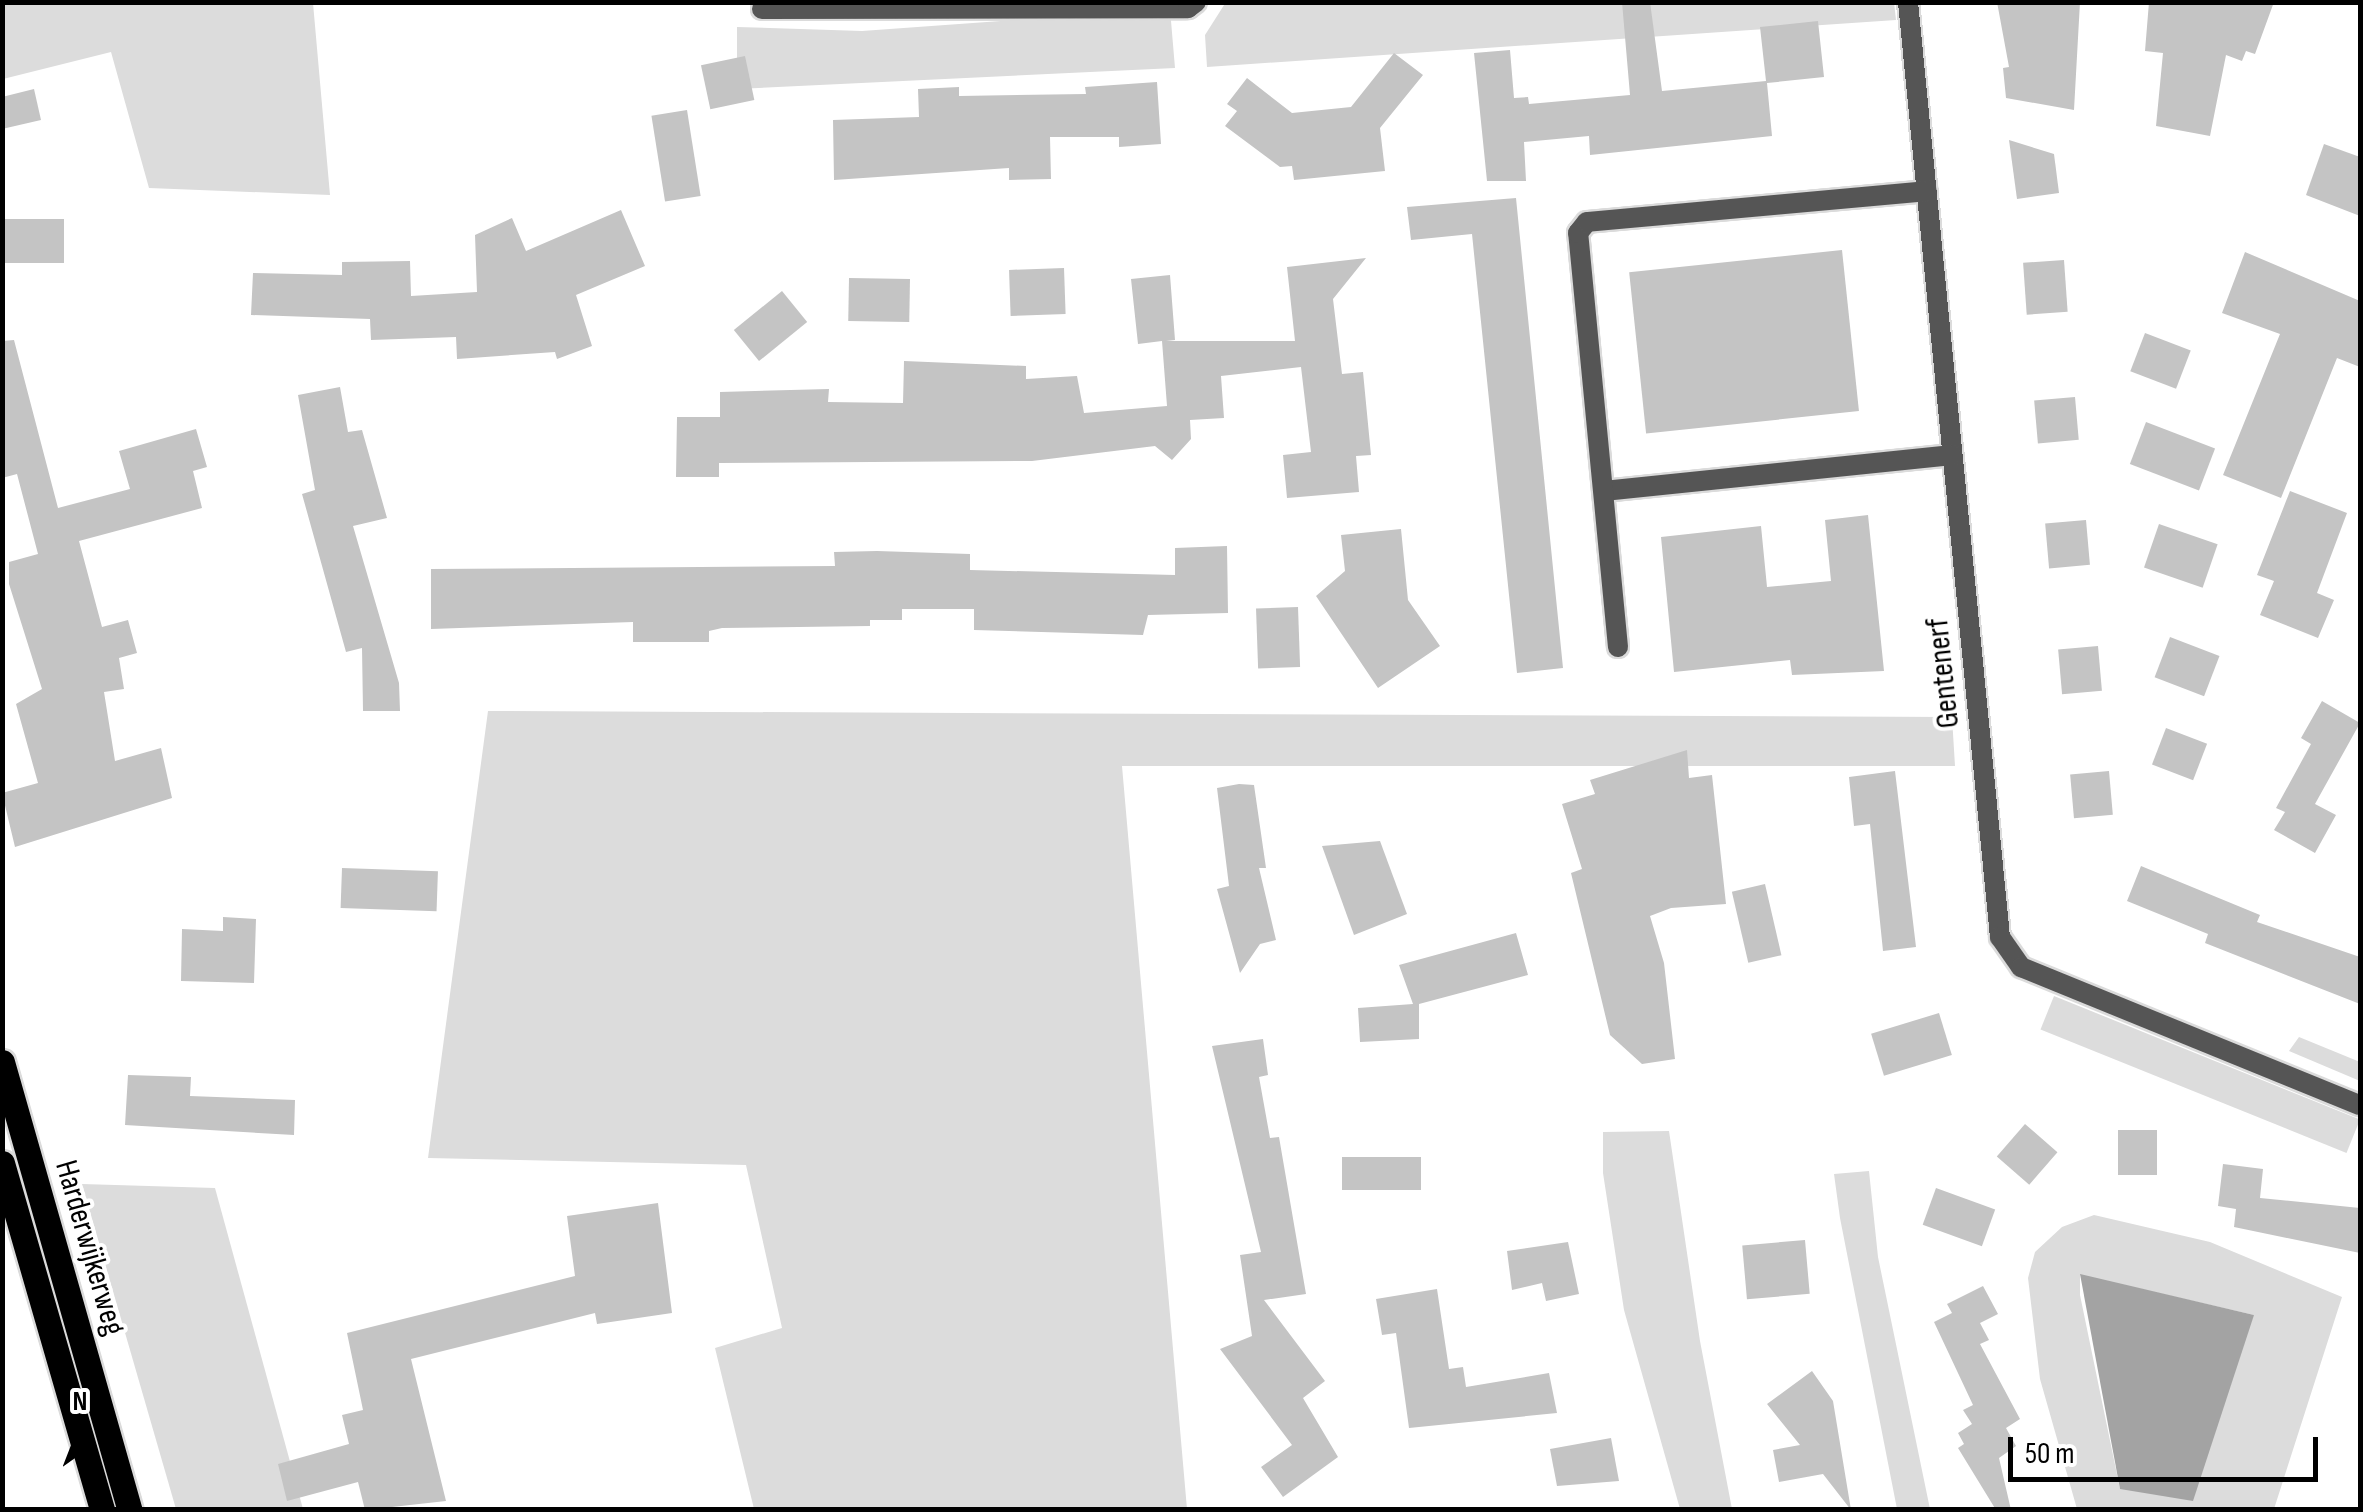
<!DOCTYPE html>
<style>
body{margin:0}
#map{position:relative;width:2363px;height:1512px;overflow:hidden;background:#fff;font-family:"Sofia Sans Condensed",sans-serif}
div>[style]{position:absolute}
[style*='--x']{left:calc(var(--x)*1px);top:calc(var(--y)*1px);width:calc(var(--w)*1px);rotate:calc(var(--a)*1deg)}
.green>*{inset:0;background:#dcdcdc;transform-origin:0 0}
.water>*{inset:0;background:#a3a3a3}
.building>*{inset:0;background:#c4c4c4;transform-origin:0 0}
.roads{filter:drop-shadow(2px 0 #dbdbdb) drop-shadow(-2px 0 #dbdbdb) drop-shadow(0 2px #dbdbdb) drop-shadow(0 -2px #dbdbdb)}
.street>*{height:20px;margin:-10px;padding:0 10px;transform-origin:10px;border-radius:10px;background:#555}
.primary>*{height:25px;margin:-12.5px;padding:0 12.5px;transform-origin:12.5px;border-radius:12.5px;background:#000}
span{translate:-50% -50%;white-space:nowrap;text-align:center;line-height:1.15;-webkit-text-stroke:8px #fff;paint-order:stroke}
.street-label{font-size:32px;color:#000}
.frame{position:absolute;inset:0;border:5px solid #000;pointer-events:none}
.north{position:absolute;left:30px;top:1382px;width:100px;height:100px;-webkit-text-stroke:8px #fff;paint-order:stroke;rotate:0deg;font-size:28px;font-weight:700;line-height:40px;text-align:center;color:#000}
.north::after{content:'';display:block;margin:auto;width:35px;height:45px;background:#000;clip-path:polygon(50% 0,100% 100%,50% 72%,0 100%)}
.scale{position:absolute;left:2008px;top:1437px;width:310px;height:45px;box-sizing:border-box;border:5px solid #000;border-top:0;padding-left:12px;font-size:30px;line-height:35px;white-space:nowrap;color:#000;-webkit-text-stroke:8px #fff;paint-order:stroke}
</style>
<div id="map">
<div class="green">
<div style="clip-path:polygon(3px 2px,313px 3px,330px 195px,149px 188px,111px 52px,3px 79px)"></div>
<div style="clip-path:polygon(1226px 2px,1894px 2px,1896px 20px,1207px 67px,1205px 35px)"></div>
<div style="clip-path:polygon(1170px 9px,1175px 68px,737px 89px,737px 27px,862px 31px)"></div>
<div style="clip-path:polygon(488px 711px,1952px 717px,1955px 766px,1122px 766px,1187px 1509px,754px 1509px,715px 1348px,782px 1328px,746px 1165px,428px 1158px)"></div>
<div style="left:2054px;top:996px;width:330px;height:36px;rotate:22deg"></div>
<div style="clip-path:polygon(2299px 1037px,2360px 1062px,2360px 1081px,2289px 1051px)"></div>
<div style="clip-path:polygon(1669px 1131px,1700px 1341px,1732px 1509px,1680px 1509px,1624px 1310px,1603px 1173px,1603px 1132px)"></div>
<div style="clip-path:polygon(1869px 1171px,1878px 1257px,1930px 1509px,1897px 1509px,1840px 1218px,1834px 1174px)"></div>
<div style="clip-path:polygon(82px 1184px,215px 1188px,303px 1509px,176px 1509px)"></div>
<div style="clip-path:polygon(evenodd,2094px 1215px,2210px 1242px,2342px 1297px,2274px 1509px,2077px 1509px,2040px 1379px,2028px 1278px,2035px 1252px,2062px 1227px,2094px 1215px,2080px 1275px,2254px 1315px,2120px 1489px,2080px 1295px,2080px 1275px)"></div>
</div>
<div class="water">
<div style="clip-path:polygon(2080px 1274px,2254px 1315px,2193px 1501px,2120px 1489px)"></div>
</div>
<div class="building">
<div style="clip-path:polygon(1622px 2px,1650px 2px,1662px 91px,1766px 81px,1760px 27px,1818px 21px,1824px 77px,1767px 83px,1772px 136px,1590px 155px,1589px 136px,1524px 142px,1526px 181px,1487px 181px,1474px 53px,1510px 50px,1514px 98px,1528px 97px,1529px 104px,1630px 95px)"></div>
<div style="clip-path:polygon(1997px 2px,2080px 2px,2074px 110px,2006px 98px,2003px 68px,2009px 67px)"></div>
<div style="clip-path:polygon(2149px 2px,2274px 2px,2255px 54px,2246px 51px,2242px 61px,2226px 55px,2210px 136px,2156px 126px,2163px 53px,2145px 51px)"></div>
<div style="clip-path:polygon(1394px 53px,1423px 75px,1380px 128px,1385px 171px,1294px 180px,1292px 166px,1280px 167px,1225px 126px,1237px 111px,1227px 104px,1247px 78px,1292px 113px,1351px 107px)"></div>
<div style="left:745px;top:56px;width:45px;height:45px;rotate:78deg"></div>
<div style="clip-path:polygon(1157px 82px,1161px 144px,1119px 147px,1119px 137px,1050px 137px,1051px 179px,1009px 180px,1009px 168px,834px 180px,833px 120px,919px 117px,918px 89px,959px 87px,959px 96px,1086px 94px,1085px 87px)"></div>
<div style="clip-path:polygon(34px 89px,41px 120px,2px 129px,2px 97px)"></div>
<div style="left:687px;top:110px;width:87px;height:36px;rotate:81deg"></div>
<div style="clip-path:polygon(2009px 140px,2054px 154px,2059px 193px,2017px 199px)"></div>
<div style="clip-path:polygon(2324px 144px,2360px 157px,2360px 216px,2306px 195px)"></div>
<div style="clip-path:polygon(1516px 198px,1563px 668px,1517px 673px,1472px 234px,1411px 240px,1407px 207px)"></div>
<div style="clip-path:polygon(621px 210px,645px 266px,576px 295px,592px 346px,557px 359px,555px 352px,457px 359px,456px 337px,371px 340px,370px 319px,251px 315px,253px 273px,342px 275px,342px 262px,410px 261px,411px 296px,477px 292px,475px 235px,512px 218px,526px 251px)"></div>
<div style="left:64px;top:219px;width:44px;height:59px;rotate:90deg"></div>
<div style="left:1842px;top:250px;width:162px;height:214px;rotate:84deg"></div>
<div style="clip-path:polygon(2245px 252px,2360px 301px,2360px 367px,2337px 358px,2281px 498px,2223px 475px,2280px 334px,2222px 313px)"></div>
<div style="clip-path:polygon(1366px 258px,1333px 299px,1342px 374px,1363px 372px,1371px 455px,1356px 456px,1359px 492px,1287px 498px,1283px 455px,1311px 452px,1301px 367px,1221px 376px,1224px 418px,1190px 420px,1191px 439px,1172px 460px,1155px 446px,1032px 461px,719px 463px,719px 477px,676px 477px,677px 417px,720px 417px,720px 392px,829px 389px,828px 402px,903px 403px,904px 361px,1026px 366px,1026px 379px,1077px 376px,1084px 413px,1167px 406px,1162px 341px,1138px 344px,1131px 279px,1170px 275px,1175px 340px,1166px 341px,1295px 341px,1287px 267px)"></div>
<div style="left:2064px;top:260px;width:52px;height:41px;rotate:86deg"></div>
<div style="left:1064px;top:268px;width:46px;height:55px;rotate:88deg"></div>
<div style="left:849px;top:278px;width:61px;height:43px;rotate:1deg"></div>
<div style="left:782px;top:291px;width:40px;height:62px;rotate:51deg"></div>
<div style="left:2145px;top:333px;width:49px;height:41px;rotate:21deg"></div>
<div style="clip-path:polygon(14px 340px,58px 508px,130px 489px,119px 451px,196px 429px,207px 467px,193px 471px,202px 508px,79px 541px,102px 627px,128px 620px,137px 653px,119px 658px,124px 689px,104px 692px,115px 761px,161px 748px,172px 798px,15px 847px,2px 793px,38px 783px,16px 704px,42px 689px,9px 584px,9px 562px,38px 554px,17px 474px,2px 478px,2px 341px)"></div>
<div style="clip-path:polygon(340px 387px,348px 432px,362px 430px,387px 518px,353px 526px,399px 683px,400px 711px,363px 711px,362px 648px,346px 652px,302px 494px,315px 490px,298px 395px)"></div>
<div style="left:2075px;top:397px;width:43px;height:41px;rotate:85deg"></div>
<div style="left:2146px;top:422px;width:74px;height:45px;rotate:21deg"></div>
<div style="clip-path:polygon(2290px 491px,2347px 513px,2317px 593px,2334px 600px,2318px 638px,2260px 615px,2274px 581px,2257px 575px)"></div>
<div style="clip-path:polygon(1868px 515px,1884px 671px,1792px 675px,1790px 660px,1674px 672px,1661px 537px,1761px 526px,1767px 587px,1831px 581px,1825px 520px)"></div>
<div style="left:2086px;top:520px;width:45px;height:41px;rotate:85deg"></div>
<div style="left:2159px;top:524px;width:62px;height:46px;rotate:19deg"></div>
<div style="clip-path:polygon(1401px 529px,1408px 600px,1440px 646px,1378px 688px,1316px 596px,1345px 571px,1341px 535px)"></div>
<div style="clip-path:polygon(1227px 546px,1228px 613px,1148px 615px,1143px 635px,974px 630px,974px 609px,902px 609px,902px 620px,870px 620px,870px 626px,722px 628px,709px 631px,709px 642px,633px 642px,633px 622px,431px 629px,431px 569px,835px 566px,834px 552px,877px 551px,970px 554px,970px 570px,1175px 575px,1175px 548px)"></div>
<div style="left:1298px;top:607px;width:60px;height:42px;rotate:88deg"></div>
<div style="left:2170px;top:637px;width:53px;height:43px;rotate:21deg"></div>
<div style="left:2098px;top:646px;width:45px;height:40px;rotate:85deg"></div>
<div style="clip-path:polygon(2322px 701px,2360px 723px,2315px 804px,2336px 815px,2315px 853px,2274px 830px,2285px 812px,2276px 808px,2311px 744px,2301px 738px)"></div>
<div style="left:2166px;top:728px;width:44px;height:39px;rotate:21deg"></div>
<div style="clip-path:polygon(1687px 750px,1689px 778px,1712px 775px,1726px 904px,1671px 908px,1650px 916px,1664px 963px,1675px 1059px,1642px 1064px,1610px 1035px,1571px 873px,1582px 869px,1562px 804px,1595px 794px,1590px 780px)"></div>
<div style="clip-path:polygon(1895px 771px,1916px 947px,1883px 951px,1870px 824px,1854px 826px,1849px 777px)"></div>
<div style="left:2109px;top:771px;width:44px;height:39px;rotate:85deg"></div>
<div style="clip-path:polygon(1239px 784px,1254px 785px,1266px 868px,1259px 868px,1276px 940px,1260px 944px,1240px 973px,1217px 889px,1229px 886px,1217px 788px)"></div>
<div style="clip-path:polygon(1380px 841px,1407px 914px,1354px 935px,1322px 846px)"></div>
<div style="clip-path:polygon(2141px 866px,2260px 915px,2257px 922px,2360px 957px,2360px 1004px,2205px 943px,2208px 934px,2127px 901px)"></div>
<div style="left:342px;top:868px;width:96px;height:40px;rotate:2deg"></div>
<div style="left:1765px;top:884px;width:73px;height:34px;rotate:77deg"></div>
<div style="clip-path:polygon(223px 917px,256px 919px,254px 983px,181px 981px,182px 929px,223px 931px)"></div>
<div style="clip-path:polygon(1516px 933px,1528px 975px,1419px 1004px,1419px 1039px,1360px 1042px,1358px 1008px,1413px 1004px,1399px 965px)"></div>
<div style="left:1939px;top:1013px;width:44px;height:71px;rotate:73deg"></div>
<div style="clip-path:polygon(1263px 1039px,1268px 1075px,1259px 1077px,1270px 1138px,1279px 1137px,1306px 1294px,1264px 1300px,1325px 1381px,1303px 1398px,1338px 1457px,1283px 1497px,1261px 1467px,1292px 1445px,1220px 1349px,1252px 1336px,1240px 1255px,1261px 1252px,1212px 1046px)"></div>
<div style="clip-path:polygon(128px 1075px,191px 1077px,190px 1096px,295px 1100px,294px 1135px,125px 1125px)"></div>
<div style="left:2025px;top:1124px;width:43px;height:43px;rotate:41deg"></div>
<div style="left:2157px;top:1130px;width:45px;height:39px;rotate:90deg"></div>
<div style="left:1421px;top:1157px;width:33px;height:79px;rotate:90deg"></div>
<div style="clip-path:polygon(2223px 1164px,2263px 1169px,2260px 1198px,2360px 1208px,2360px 1253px,2234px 1227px,2236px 1209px,2218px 1206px)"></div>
<div style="left:1936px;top:1188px;width:63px;height:39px;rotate:20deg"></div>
<div style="clip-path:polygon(658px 1203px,672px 1313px,597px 1324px,595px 1313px,411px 1359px,446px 1501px,365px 1510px,358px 1482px,287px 1501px,278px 1464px,349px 1444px,342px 1415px,363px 1410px,347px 1333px,575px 1276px,567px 1216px)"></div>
<div style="left:1805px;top:1240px;width:54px;height:63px;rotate:85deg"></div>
<div style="clip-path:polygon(1568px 1242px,1579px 1294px,1546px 1301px,1542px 1283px,1512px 1290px,1507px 1251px)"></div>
<div style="clip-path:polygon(1983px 1286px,1998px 1314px,1980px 1323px,1989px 1340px,1980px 1344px,2020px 1419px,2006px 1428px,2016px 1446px,1999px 1458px,2011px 1510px,1996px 1510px,1958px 1448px,1964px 1444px,1958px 1433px,1972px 1424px,1963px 1410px,1973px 1405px,1934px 1322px,1952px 1313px,1947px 1304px)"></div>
<div style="clip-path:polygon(1437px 1289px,1449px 1369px,1463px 1367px,1466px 1387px,1549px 1373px,1557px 1413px,1409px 1428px,1396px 1333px,1382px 1335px,1376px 1299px)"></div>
<div style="clip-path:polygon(1812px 1371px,1833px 1401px,1851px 1510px,1823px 1474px,1779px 1482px,1773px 1450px,1800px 1445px,1767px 1404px)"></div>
<div style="clip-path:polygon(1611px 1438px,1619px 1481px,1557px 1486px,1550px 1449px)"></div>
</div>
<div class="roads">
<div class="street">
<div style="--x:1908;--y:2;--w:940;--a:84.38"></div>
<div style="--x:2000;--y:937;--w:37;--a:55"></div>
<div style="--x:2021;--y:967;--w:366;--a:22.2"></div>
<div style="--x:762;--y:9;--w:426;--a:-0.1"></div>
<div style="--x:1188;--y:8;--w:10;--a:-37"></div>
<div style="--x:1604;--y:491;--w:350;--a:-5.9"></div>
<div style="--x:1618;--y:647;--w:416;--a:-95.5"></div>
<div style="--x:1578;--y:233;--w:14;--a:-51"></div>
<div style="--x:1587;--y:222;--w:341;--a:-5.2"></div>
</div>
<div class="primary">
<div style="--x:2;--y:1062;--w:466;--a:74.1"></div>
<div style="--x:2;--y:1163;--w:361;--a:73.9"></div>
</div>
</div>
<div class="street-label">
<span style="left:1944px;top:673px;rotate:-96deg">Gentenerf</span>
<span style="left:89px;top:1248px;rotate:74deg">Harderwijkerweg</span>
</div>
<div class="frame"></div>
<div class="north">N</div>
<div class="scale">50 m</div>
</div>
